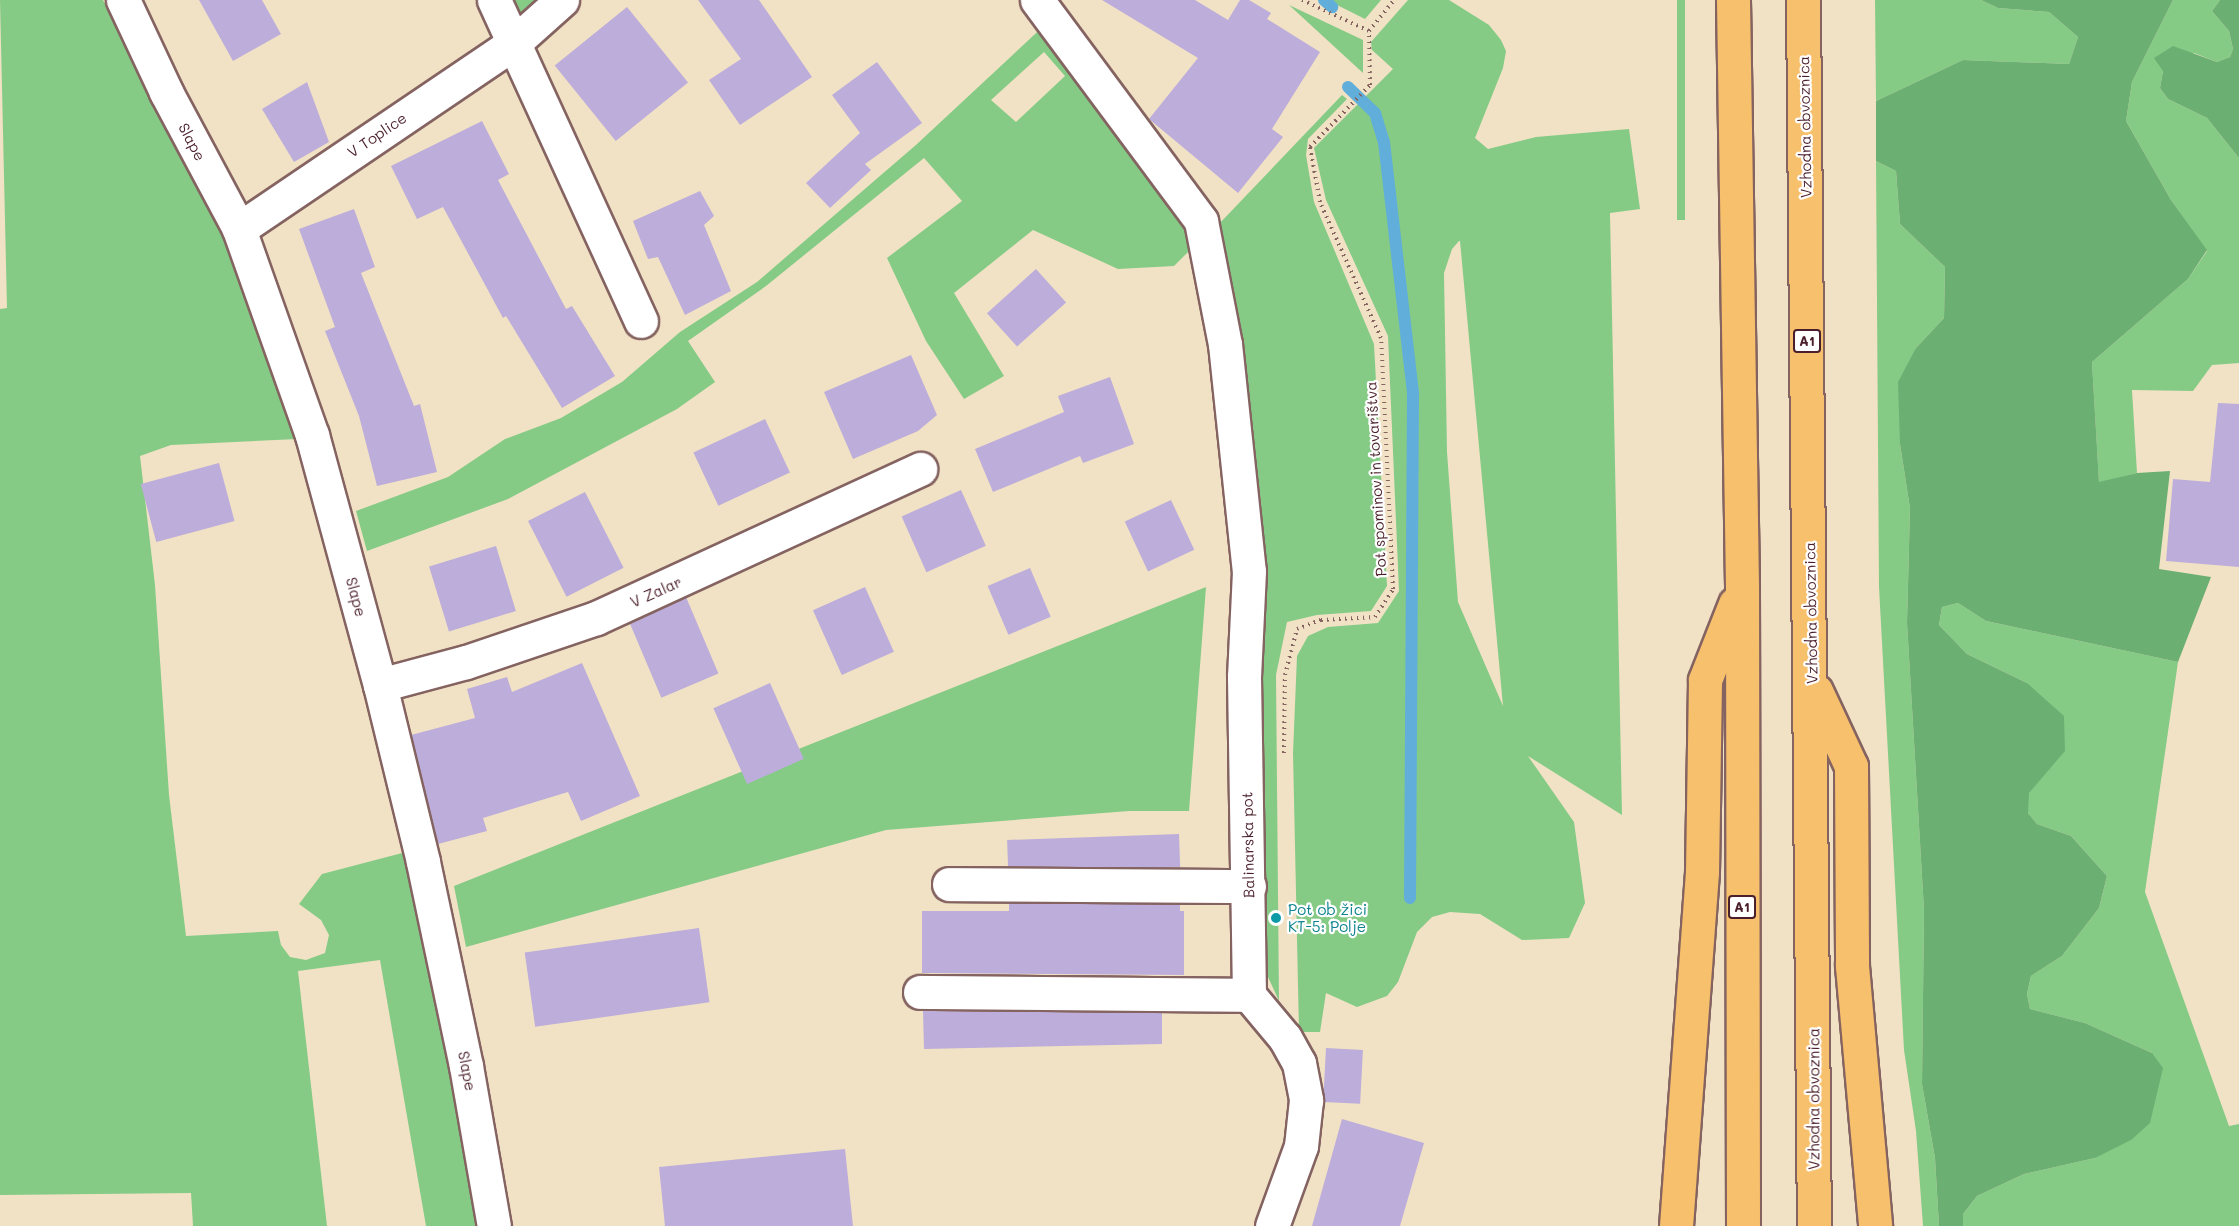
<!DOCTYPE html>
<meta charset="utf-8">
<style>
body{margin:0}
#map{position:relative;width:2239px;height:1226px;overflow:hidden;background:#f1e2c5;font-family:Mali,sans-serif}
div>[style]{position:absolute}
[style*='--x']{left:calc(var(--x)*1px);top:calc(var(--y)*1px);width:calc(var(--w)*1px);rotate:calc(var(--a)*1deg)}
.green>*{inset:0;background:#85cb86;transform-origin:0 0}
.forest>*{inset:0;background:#6caf73}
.stream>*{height:12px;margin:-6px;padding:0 6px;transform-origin:6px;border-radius:6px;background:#61aeda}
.building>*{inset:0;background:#bdadda;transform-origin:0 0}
.path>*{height:4px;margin-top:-2px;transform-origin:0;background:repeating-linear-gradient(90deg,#846361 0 1.5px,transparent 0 6px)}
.roads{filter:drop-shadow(2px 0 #846361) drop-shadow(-2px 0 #846361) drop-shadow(0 2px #846361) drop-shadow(0 -2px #846361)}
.minor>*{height:33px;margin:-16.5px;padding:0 16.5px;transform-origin:16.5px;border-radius:16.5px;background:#fff}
.highway>*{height:33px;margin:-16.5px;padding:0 16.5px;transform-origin:16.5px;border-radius:16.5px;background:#f7c06c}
.dots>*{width:16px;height:16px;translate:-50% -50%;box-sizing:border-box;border:3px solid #fff;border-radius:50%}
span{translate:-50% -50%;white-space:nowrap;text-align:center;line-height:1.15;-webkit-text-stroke:4.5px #fff;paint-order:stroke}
.shield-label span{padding:2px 4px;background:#fff;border:2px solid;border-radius:4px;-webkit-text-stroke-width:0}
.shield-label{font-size:14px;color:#4a1f2b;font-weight:700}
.street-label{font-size:15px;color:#4a1f2b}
.culture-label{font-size:15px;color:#0d838f}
.left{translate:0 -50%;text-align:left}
</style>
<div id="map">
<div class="green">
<div style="clip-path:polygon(0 0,103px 0,238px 263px,297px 439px,171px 445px,140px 456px,155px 585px,169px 795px,186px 936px,278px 931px,281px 945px,290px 957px,306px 960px,325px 953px,329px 935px,321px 920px,299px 904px,322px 874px,406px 852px,443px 1022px,477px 1226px,426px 1226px,380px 960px,298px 971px,327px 1226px,193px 1226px,191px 1193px,0 1195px,0 309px,7px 308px)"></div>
<div style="clip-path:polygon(509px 0,539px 0,518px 18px)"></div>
<div style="clip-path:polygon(1327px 0,1381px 0,1365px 19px)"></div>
<div style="clip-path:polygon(evenodd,1408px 0,1449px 0,1489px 25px,1501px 40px,1506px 51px,1503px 68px,1475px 138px,1488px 149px,1536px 137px,1629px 129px,1640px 209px,1610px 213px,1622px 815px,1528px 756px,1574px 822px,1585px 903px,1569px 938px,1522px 940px,1480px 914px,1450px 912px,1432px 917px,1417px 932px,1398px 982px,1387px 996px,1357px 1007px,1326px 993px,1320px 1032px,1299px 1032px,1293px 753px,1297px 656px,1308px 636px,1328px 627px,1378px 623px,1399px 591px,1388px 336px,1326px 200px,1314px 148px,1393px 69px,1372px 50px,1371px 42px,1408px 0,1459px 241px,1460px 241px,1503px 706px,1458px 602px,1447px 452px,1444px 273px,1452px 249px,1459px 241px)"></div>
<div style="left:1677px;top:0;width:8px;height:220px"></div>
<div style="clip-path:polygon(1875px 0,1981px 0,1998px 8px,2049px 12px,2078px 37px,2069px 64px,1963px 60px,1876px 101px)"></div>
<div style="clip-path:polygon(2173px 0,2220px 0,2212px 11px,2229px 31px,2233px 49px,2230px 57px,2217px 62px,2194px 53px,2163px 71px,2160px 88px,2168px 99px,2207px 118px,2239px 158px,2239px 363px,2212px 365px,2193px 391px,2132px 390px,2137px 473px,2099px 483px,2092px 362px,2188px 279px,2207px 251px,2171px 200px,2126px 121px,2132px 82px)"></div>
<div style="clip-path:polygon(1289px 5px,1363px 40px,1363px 73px)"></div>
<div style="clip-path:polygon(evenodd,1049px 21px,1191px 224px,1192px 248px,1174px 266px,1118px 269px,1033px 230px,954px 293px,1004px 376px,964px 399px,926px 341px,887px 258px,962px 201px,924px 158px,766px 286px,688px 341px,715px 382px,677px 409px,508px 499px,367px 551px,356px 511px,448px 477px,505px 439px,561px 418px,622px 382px,680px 332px,757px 282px,917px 144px,1049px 21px,1044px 52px,1065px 76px,1016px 122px,991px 100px,1044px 52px)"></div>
<div style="clip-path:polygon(1342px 95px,1347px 99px,1308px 139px,1306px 155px,1314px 202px,1374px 344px,1387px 586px,1371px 611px,1317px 615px,1287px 622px,1276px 675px,1279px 1001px,1263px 966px,1258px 678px,1264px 582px,1261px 503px,1242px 350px,1218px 225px)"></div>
<div style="clip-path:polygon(1876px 161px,1896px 171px,1900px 224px,1945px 267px,1944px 318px,1916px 348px,1900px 444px,1910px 508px,1907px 623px,1924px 910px,1922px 1084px,1935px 1158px,1939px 1226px,1923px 1226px,1916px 1131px,1904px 1050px,1879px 587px)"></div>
<div style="clip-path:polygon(1206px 587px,1189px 811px,1129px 811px,886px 830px,466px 947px,454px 886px)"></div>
<div style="clip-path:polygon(1958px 603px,1986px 621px,2178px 662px,2145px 892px,2229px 1126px,2239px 1124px,2239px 1226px,1963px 1226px,1963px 1214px,1977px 1196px,2024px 1174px,2095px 1158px,2152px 1053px,2085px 1023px,2030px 1009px,2027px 994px,2031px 976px,2062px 956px,2099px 908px,2107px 876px,2071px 836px,2037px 824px,2028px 813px,2028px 794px,2041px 776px,2027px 683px,1967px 654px,1939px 625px,1942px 607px)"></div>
</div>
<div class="forest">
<div style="clip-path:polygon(1981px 0,2173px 0,2132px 82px,2126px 121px,2171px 200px,2207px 250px,2188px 279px,2092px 362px,2099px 482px,2137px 473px,2170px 471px,2159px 569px,2211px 577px,2178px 662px,1986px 621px,1958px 603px,1942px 607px,1939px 625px,1967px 654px,2027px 683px,2064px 716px,2065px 751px,2029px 793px,2028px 813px,2037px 824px,2071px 836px,2107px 876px,2099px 908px,2062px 956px,2031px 976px,2027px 994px,2030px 1009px,2085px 1023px,2152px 1053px,2163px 1068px,2150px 1123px,2131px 1140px,2095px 1158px,2024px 1174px,1977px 1196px,1963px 1214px,1963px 1226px,1939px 1226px,1935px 1158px,1922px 1084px,1924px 910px,1907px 623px,1910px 508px,1900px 444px,1898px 382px,1916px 348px,1944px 318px,1945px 267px,1900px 224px,1896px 171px,1876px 161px,1876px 101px,1963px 60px,2069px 64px,2078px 37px,2049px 12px,1998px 8px)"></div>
<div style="clip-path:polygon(2220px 0,2239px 0,2239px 158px,2207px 118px,2168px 99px,2160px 88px,2163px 71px,2154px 58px,2173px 46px,2217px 62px,2230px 57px,2233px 49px,2229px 31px,2212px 11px)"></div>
</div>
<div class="stream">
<div style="--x:1324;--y:0;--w:11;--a:41"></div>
<div style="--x:1348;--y:87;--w:37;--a:44"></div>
<div style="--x:1375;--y:113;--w:30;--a:73"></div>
<div style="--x:1384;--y:142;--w:254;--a:83.4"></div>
<div style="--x:1413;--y:394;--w:504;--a:90.34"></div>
</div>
<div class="building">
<div style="clip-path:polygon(199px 0,262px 0,281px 34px,233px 61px)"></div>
<div style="clip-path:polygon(698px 0,759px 0,812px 77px,740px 125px,709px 80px,741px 59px)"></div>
<div style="clip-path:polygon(1102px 0,1195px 0,1228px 20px,1240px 0,1249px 0,1271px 13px,1267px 19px,1320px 52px,1272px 129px,1283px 137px,1238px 193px,1149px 119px,1198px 58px)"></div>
<div style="left:627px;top:7px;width:97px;height:93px;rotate:51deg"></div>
<div style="clip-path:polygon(877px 62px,922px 123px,865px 164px,871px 170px,830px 208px,806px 183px,860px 133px,832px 95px)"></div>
<div style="clip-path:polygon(307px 82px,329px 142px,294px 162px,262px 109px)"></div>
<div style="clip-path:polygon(482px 121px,509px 174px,498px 180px,566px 309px,572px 306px,615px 376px,562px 408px,506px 316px,503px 318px,443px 207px,417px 219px,391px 166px)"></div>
<div style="clip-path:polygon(700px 191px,714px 216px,704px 225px,731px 291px,685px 315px,658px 257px,648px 259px,633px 221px)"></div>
<div style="clip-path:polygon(354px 209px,375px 267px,361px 273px,414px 406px,420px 404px,437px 472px,377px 486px,359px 416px,325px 331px,335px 327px,299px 229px)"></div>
<div style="left:1036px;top:269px;width:45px;height:66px;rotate:48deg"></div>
<div style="clip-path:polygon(911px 355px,937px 415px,918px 431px,853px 459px,824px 392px)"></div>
<div style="clip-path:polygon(1110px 377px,1134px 444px,1083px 463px,1080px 456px,993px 492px,975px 449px,1064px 412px,1058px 396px)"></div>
<div style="clip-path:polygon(2218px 403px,2239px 404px,2239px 567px,2166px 561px,2173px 479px,2210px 482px)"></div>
<div style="left:765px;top:419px;width:59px;height:79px;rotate:65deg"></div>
<div style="left:219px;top:463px;width:60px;height:81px;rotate:75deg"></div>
<div style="left:961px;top:490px;width:61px;height:65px;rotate:66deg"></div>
<div style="left:585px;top:492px;width:85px;height:64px;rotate:63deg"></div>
<div style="left:1171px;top:500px;width:55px;height:51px;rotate:65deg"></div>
<div style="left:496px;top:546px;width:68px;height:70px;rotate:73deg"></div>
<div style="left:1030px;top:568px;width:53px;height:46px;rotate:67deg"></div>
<div style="left:865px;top:587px;width:71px;height:57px;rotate:66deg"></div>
<div style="left:686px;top:597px;width:83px;height:62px;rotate:67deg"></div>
<div style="clip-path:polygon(582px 663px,640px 796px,581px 821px,568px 792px,483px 818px,487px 831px,438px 844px,411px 735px,475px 718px,467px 689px,507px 677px,512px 692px)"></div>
<div style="left:770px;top:683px;width:83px;height:62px;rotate:66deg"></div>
<div style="left:1179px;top:834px;width:33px;height:172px;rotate:88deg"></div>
<div style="clip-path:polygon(1009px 903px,1180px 904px,1180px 911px,1184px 911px,1184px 975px,922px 973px,922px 911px,1009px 911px)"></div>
<div style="left:699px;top:928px;width:75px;height:176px;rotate:82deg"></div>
<div style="clip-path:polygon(923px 1011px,1162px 1013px,1162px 1044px,924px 1049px)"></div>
<div style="left:1326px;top:1048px;width:37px;height:54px;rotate:3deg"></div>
<div style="clip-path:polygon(1342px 1119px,1424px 1143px,1400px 1226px,1312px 1226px)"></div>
<div style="clip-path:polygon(845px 1149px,853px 1226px,665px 1226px,659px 1167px)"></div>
</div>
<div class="path">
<div style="--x:1302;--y:0;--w:74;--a:24.8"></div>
<div style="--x:1284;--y:753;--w:78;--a:-89.3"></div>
<div style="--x:1285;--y:675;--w:48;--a:-75.4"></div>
<div style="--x:1297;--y:629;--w:26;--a:-21"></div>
<div style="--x:1321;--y:620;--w:54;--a:-3.2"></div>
<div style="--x:1375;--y:617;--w:33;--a:-57"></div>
<div style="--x:1393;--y:589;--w:251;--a:-92.7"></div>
<div style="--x:1381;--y:338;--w:149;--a:-114.2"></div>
<div style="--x:1320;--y:202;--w:56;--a:-100.3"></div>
<div style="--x:1310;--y:147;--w:86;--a:-45.9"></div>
<div style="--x:1370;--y:85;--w:54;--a:-91.1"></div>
<div style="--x:1369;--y:31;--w:40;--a:-51"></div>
</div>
<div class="roads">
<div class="minor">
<div style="--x:123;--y:0;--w:102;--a:64.9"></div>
<div style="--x:166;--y:92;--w:155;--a:61.9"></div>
<div style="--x:239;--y:229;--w:219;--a:70.5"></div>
<div style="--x:312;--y:435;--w:259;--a:74.8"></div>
<div style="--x:380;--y:685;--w:182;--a:76.3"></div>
<div style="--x:423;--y:862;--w:208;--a:78.1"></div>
<div style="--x:466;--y:1066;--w:162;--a:80.1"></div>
<div style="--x:494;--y:0;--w:353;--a:65.4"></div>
<div style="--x:1037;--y:0;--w:275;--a:53.4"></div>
<div style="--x:1201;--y:221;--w:125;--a:79"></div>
<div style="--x:1225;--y:344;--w:228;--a:84"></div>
<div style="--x:1249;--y:571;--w:106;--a:92.7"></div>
<div style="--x:1244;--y:677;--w:318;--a:89.1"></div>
<div style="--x:1249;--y:995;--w:56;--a:50.1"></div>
<div style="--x:1285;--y:1038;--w:29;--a:61"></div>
<div style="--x:1299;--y:1063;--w:38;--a:79"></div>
<div style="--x:1306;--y:1100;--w:46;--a:96.2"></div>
<div style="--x:1301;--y:1146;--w:85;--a:109.9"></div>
<div style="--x:239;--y:229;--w:333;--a:-34.1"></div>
<div style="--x:515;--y:42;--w:63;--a:-41.8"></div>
<div style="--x:380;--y:685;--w:89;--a:-15"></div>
<div style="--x:466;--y:662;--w:137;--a:-18.7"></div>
<div style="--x:596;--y:618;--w:357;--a:-24.7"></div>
<div style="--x:949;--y:884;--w:300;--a:0.4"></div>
<div style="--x:920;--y:992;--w:329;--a:0.5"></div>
</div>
<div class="highway">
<div style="--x:1733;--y:0;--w:589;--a:89.12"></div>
<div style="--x:1742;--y:589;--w:637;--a:89.91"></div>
<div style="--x:1803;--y:0;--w:1226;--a:89.49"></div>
<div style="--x:1816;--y:691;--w:83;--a:65"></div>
<div style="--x:1851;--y:766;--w:200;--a:89.7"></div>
<div style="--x:1852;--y:966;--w:261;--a:84.9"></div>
<div style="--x:1676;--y:1226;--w:355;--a:-85.8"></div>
<div style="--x:1702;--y:872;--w:192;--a:-89.1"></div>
<div style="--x:1705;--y:680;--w:82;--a:-68.5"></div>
</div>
</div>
<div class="dots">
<div style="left:1276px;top:918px;background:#0f9aa8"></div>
</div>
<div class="shield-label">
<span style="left:1807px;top:341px">A1</span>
<span style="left:1742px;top:907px">A1</span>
</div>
<div class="street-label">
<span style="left:1805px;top:127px;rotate:-91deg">Vzhodna obvoznica</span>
<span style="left:377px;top:135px;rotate:-34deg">V Toplice</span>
<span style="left:192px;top:142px;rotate:62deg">Slape</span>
<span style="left:1376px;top:479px;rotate:-93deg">Pot spominov in tovarištva</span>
<span style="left:656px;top:592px;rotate:-24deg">V Zalar</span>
<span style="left:356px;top:597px;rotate:75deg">Slape</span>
<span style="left:1811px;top:613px;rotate:-91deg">Vzhodna obvoznica</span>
<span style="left:1248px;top:845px;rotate:-91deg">Balinarska pot</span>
<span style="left:467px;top:1071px;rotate:79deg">Slape</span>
<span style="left:1814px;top:1099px;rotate:-90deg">Vzhodna obvoznica</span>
</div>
<div class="culture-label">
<span class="left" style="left:1288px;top:918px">Pot ob žici<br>KT-5: Polje</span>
</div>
</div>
